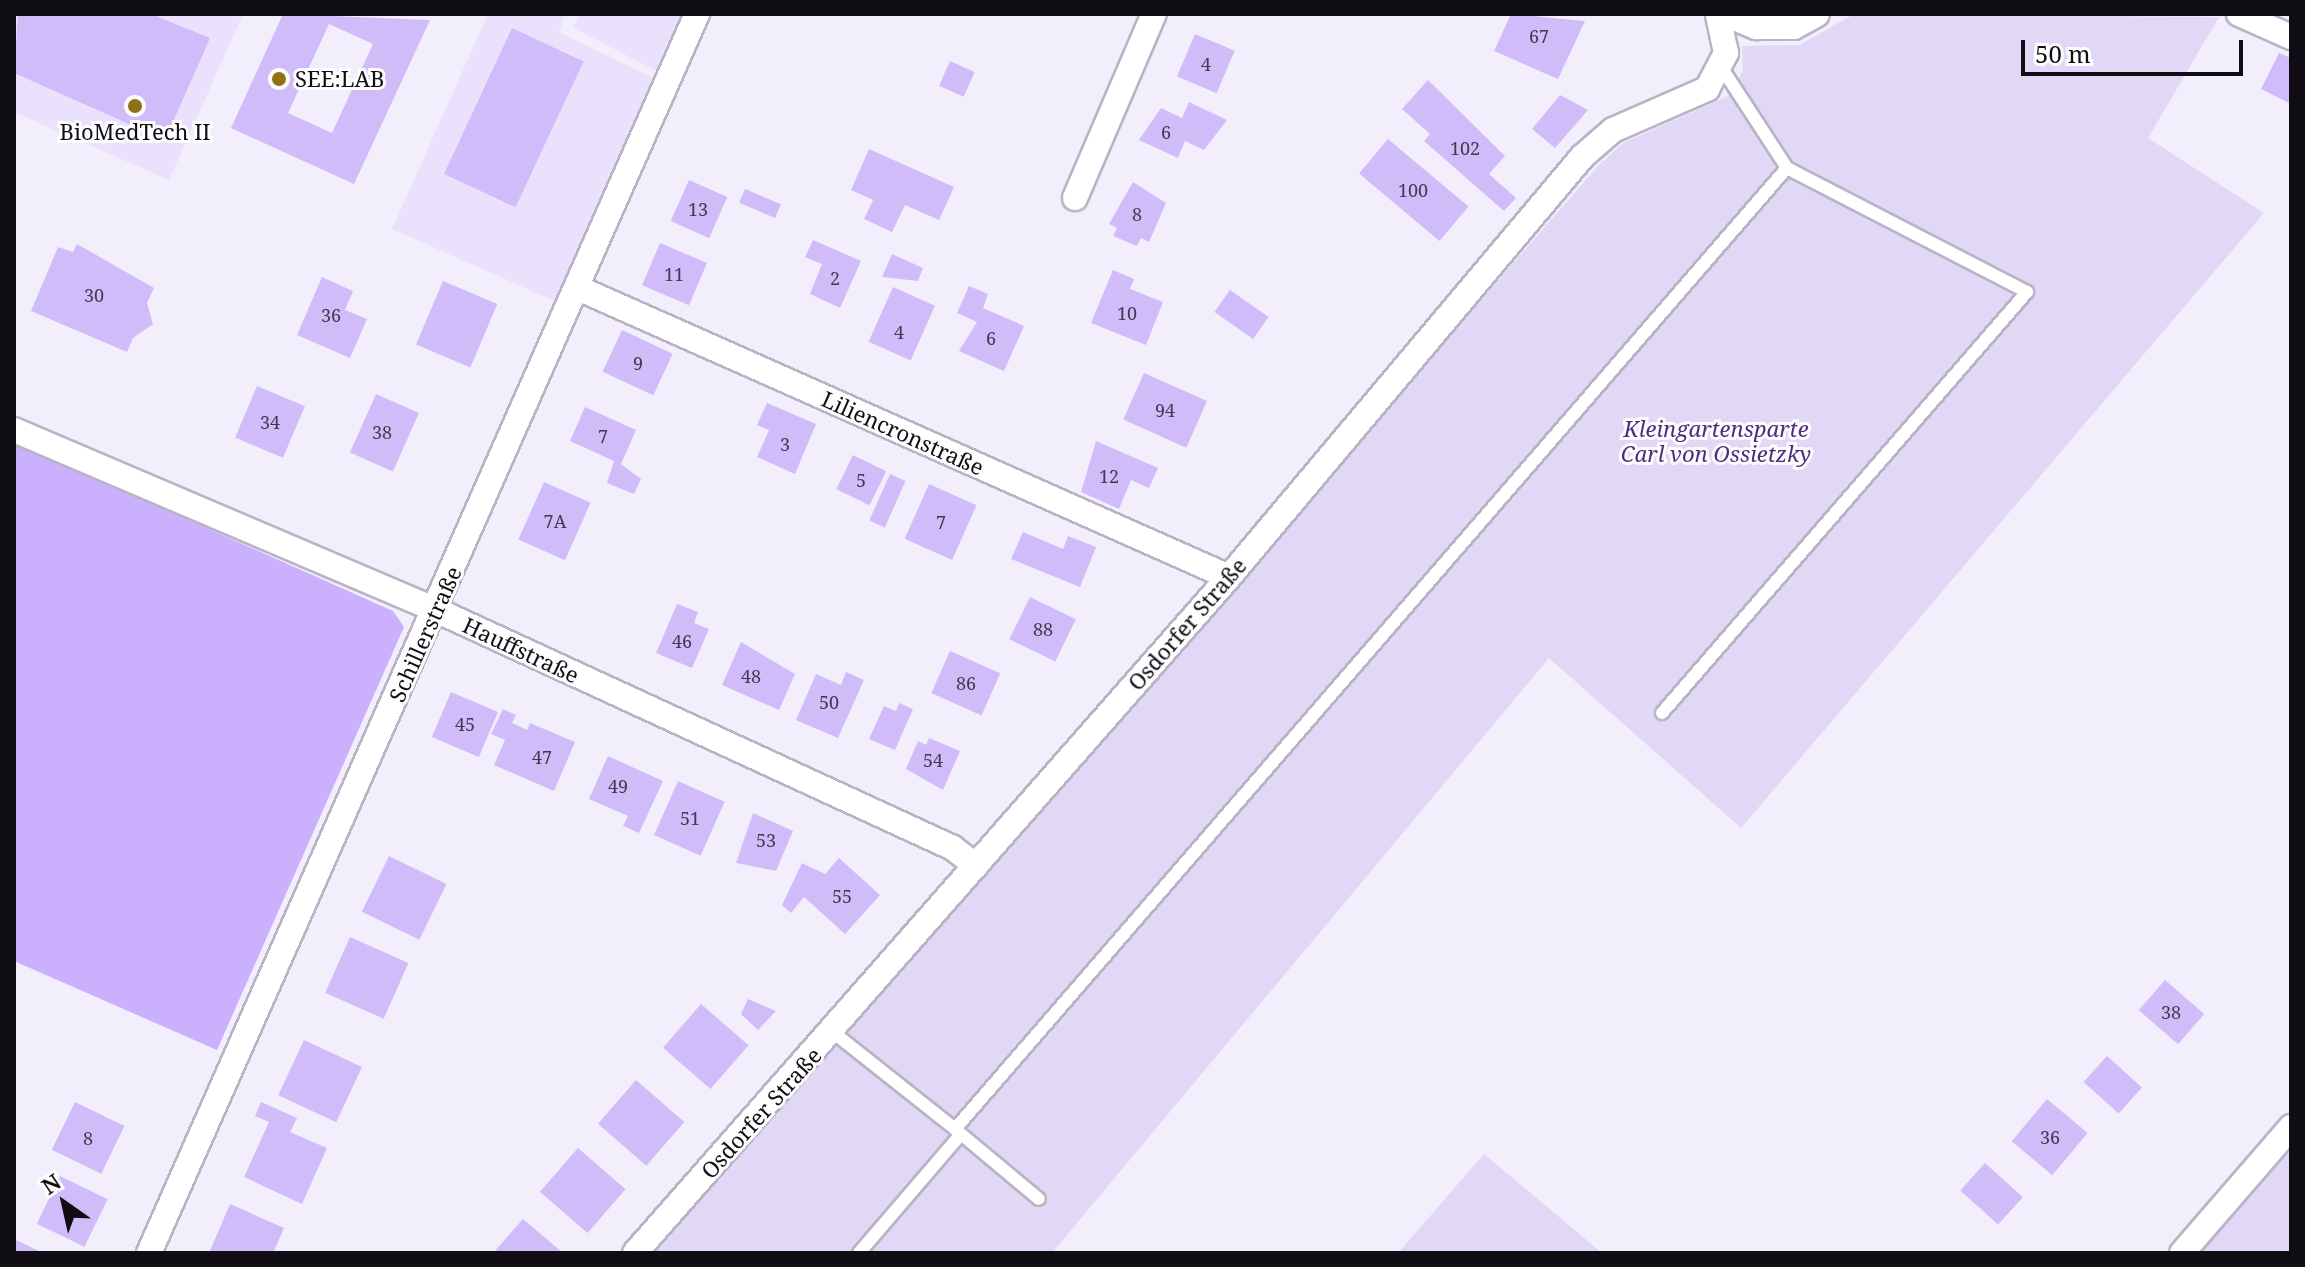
<!DOCTYPE html>
<meta charset="utf-8">
<style>
body{margin:0}
#map{position:relative;width:2305px;height:1267px;overflow:hidden;background:#f2eefc;font-family:"Noto Serif",serif}
div>[style]{position:absolute}
[style*='--x']{left:calc(var(--x)*1px);top:calc(var(--y)*1px);width:calc(var(--w)*1px);rotate:calc(var(--a)*1deg)}
.built>*{inset:0;background:#eae2fc}
.green>*{inset:0;background:#e1d8f6}
.forest>*{inset:0;background:#cab0fd}
.building>*{inset:0;background:#d1bcfa;transform-origin:0 0}
.roads{filter:drop-shadow(2px 0 #b9b4c5) drop-shadow(-2px 0 #b9b4c5) drop-shadow(0 2px #b9b4c5) drop-shadow(0 -2px #b9b4c5)}
.lane>*{height:12px;margin:-6px;padding:0 6px;transform-origin:6px;border-radius:6px;background:#fff}
.street>*{height:24px;margin:-12px;padding:0 12px;transform-origin:12px;border-radius:12px;background:#fff}
.dots>*{width:22px;height:22px;translate:-50% -50%;box-sizing:border-box;border:4px solid #fdfdfd;border-radius:50%}
span{translate:-50% -50%;white-space:nowrap;text-align:center;line-height:1.15;-webkit-text-stroke:6px #fdfdfd;paint-order:stroke}
.number-label{font-size:18px;color:#403a4e}
.number-label span{-webkit-text-stroke-width:0}
.poi-label{font-size:22px;color:#100e14}
.left{translate:0 -50%;text-align:left}
.park-label{font-size:22px;color:#502b82;font-style:italic}
.street-label{font-size:22px;color:#100e14}
.frame{position:absolute;inset:0;border:16px solid #100e14;pointer-events:none}
.north{position:absolute;left:24px;top:1163px;width:80px;height:80px;-webkit-text-stroke:6px #fdfdfd;paint-order:stroke;rotate:326deg;font-size:22px;font-weight:700;line-height:32px;text-align:center;color:#100e14}
.north::after{content:'';display:block;margin:auto;width:28px;height:36px;background:#100e14;clip-path:polygon(50% 0,100% 100%,50% 72%,0 100%)}
.scale{position:absolute;left:2021px;top:40px;width:222px;height:36px;box-sizing:border-box;border:4px solid #100e14;border-top:0;padding-left:10px;font-size:24px;line-height:28px;white-space:nowrap;color:#100e14;-webkit-text-stroke:6px #fdfdfd;paint-order:stroke}
</style>
<div id="map">
<div class="built">
<div style="clip-path:polygon(14px 14px,243px 14px,169px 180px,14px 112px)"></div>
<div style="clip-path:polygon(488px 14px,565px 14px,559px 32px,655px 79px,559px 303px,392px 229px)"></div>
<div style="clip-path:polygon(579px 14px,682px 14px,657px 71px,573px 28px)"></div>
</div>
<div class="green">
<div style="clip-path:polygon(1854px 14px,2219px 17px,2148px 138px,2264px 213px,1741px 828px,1549px 658px,1052px 1253px,650px 1253px,1598px 166px,1623px 143px,1728px 96px,1743px 71px,1742px 46px,1800px 45px)"></div>
<div style="clip-path:polygon(2291px 1146px,2291px 1253px,2198px 1253px)"></div>
<div style="clip-path:polygon(1484px 1154px,1602px 1253px,1398px 1253px)"></div>
</div>
<div class="forest">
<div style="clip-path:polygon(14px 442px,393px 611px,404px 627px,217px 1050px,14px 961px)"></div>
</div>
<div class="building">
<div style="clip-path:polygon(18px 14px,151px 14px,210px 38px,165px 140px,14px 73px)"></div>
<div style="clip-path:polygon(evenodd,283px 14px,430px 20px,354px 184px,231px 128px,283px 14px,329px 24px,373px 44px,332px 133px,288px 113px,329px 24px)"></div>
<div style="clip-path:polygon(1511px 14px,1585px 21px,1558px 79px,1494px 51px)"></div>
<div style="left:512px;top:28px;width:79px;height:161px;rotate:25deg"></div>
<div style="left:1195px;top:34px;width:43px;height:46px;rotate:23deg"></div>
<div style="clip-path:polygon(2279px 53px,2291px 58px,2291px 104px,2261px 89px)"></div>
<div style="left:950px;top:61px;width:27px;height:27px;rotate:24deg"></div>
<div style="clip-path:polygon(1428px 80px,1505px 156px,1489px 174px,1516px 198px,1504px 211px,1424px 141px,1430px 134px,1402px 109px)"></div>
<div style="clip-path:polygon(1560px 95px,1588px 110px,1555px 148px,1532px 129px)"></div>
<div style="clip-path:polygon(1189px 102px,1227px 120px,1204px 150px,1185px 141px,1178px 158px,1139px 140px,1161px 108px,1182px 118px)"></div>
<div style="left:1388px;top:139px;width:105px;height:45px;rotate:40deg"></div>
<div style="clip-path:polygon(869px 149px,954px 187px,939px 220px,905px 205px,892px 232px,864px 219px,873px 200px,851px 190px)"></div>
<div style="left:689px;top:180px;width:42px;height:45px;rotate:24deg"></div>
<div style="clip-path:polygon(1133px 182px,1166px 203px,1149px 242px,1141px 238px,1137px 246px,1113px 236px,1117px 228px,1109px 224px)"></div>
<div style="left:745px;top:189px;width:39px;height:15px;rotate:23deg"></div>
<div style="clip-path:polygon(813px 240px,861px 261px,840px 308px,810px 294px,822px 264px,805px 257px)"></div>
<div style="left:660px;top:243px;width:51px;height:46px;rotate:23deg"></div>
<div style="clip-path:polygon(77px 244px,154px 288px,147px 303px,153px 324px,133px 338px,127px 352px,31px 311px,58px 247px,73px 252px)"></div>
<div style="clip-path:polygon(892px 254px,923px 268px,918px 281px,882px 277px)"></div>
<div style="clip-path:polygon(1113px 270px,1134px 279px,1130px 289px,1163px 302px,1146px 345px,1091px 323px)"></div>
<div style="clip-path:polygon(322px 277px,353px 291px,345px 310px,367px 319px,350px 358px,297px 335px)"></div>
<div style="left:443px;top:281px;width:59px;height:69px;rotate:23deg"></div>
<div style="clip-path:polygon(969px 286px,988px 294px,983px 308px,1024px 326px,1004px 371px,959px 351px,977px 322px,957px 313px)"></div>
<div style="left:893px;top:287px;width:46px;height:60px;rotate:24deg"></div>
<div style="left:1230px;top:290px;width:47px;height:27px;rotate:35deg"></div>
<div style="left:622px;top:330px;width:56px;height:46px;rotate:25deg"></div>
<div style="left:1144px;top:373px;width:69px;height:51px;rotate:24deg"></div>
<div style="left:257px;top:386px;width:52px;height:56px;rotate:23deg"></div>
<div style="left:376px;top:394px;width:47px;height:64px;rotate:24deg"></div>
<div style="clip-path:polygon(767px 403px,816px 424px,795px 474px,757px 457px,769px 430px,757px 425px)"></div>
<div style="clip-path:polygon(585px 407px,636px 430px,621px 464px,641px 479px,634px 494px,607px 483px,614px 461px,570px 441px)"></div>
<div style="clip-path:polygon(1096px 441px,1158px 468px,1149px 488px,1131px 480px,1119px 509px,1081px 492px)"></div>
<div style="left:853px;top:455px;width:37px;height:38px;rotate:26deg"></div>
<div style="left:890px;top:474px;width:17px;height:51px;rotate:24deg"></div>
<div style="left:544px;top:482px;width:51px;height:63px;rotate:24deg"></div>
<div style="left:929px;top:484px;width:52px;height:60px;rotate:24deg"></div>
<div style="clip-path:polygon(1023px 532px,1063px 549px,1068px 536px,1096px 547px,1080px 587px,1011px 559px)"></div>
<div style="left:1030px;top:597px;width:51px;height:47px;rotate:26deg"></div>
<div style="clip-path:polygon(677px 604px,698px 612px,694px 623px,709px 629px,692px 668px,656px 653px)"></div>
<div style="clip-path:polygon(741px 642px,795px 674px,779px 710px,722px 685px)"></div>
<div style="left:950px;top:651px;width:55px;height:46px;rotate:24deg"></div>
<div style="clip-path:polygon(846px 672px,864px 680px,838px 738px,796px 720px,816px 674px,841px 685px)"></div>
<div style="left:451px;top:692px;width:51px;height:49px;rotate:23deg"></div>
<div style="clip-path:polygon(899px 703px,913px 709px,895px 750px,869px 739px,884px 706px,896px 711px)"></div>
<div style="clip-path:polygon(503px 709px,516px 715px,512px 723px,527px 730px,530px 723px,575px 742px,554px 791px,494px 765px,505px 740px,491px 734px)"></div>
<div style="clip-path:polygon(929px 738px,960px 751px,943px 790px,906px 769px,918px 741px,926px 745px)"></div>
<div style="clip-path:polygon(608px 756px,663px 781px,639px 833px,623px 826px,628px 816px,589px 799px)"></div>
<div style="left:678px;top:781px;width:51px;height:59px;rotate:24deg"></div>
<div style="clip-path:polygon(753px 813px,793px 831px,776px 871px,736px 863px)"></div>
<div style="left:389px;top:856px;width:64px;height:62px;rotate:26deg"></div>
<div style="clip-path:polygon(839px 858px,880px 895px,845px 934px,804px 897px,791px 913px,782px 905px,802px 863px,825px 874px)"></div>
<div style="left:350px;top:937px;width:64px;height:61px;rotate:24deg"></div>
<div style="left:2165px;top:980px;width:52px;height:40px;rotate:41deg"></div>
<div style="clip-path:polygon(748px 999px,776px 1011px,758px 1030px,741px 1014px)"></div>
<div style="left:701px;top:1004px;width:63px;height:58px;rotate:41deg"></div>
<div style="left:304px;top:1040px;width:64px;height:61px;rotate:25deg"></div>
<div style="left:2107px;top:1056px;width:47px;height:35px;rotate:42deg"></div>
<div style="left:636px;top:1080px;width:64px;height:58px;rotate:41deg"></div>
<div style="left:2047px;top:1099px;width:53px;height:55px;rotate:40deg"></div>
<div style="left:75px;top:1102px;width:55px;height:53px;rotate:26deg"></div>
<div style="clip-path:polygon(261px 1102px,297px 1118px,290px 1132px,327px 1148px,302px 1204px,244px 1177px,269px 1122px,255px 1116px)"></div>
<div style="left:578px;top:1148px;width:63px;height:58px;rotate:41deg"></div>
<div style="left:1985px;top:1163px;width:51px;height:37px;rotate:42deg"></div>
<div style="left:60px;top:1176px;width:53px;height:53px;rotate:26deg"></div>
<div style="clip-path:polygon(230px 1204px,284px 1228px,273px 1253px,209px 1253px)"></div>
<div style="clip-path:polygon(523px 1219px,563px 1253px,493px 1253px)"></div>
<div style="clip-path:polygon(14px 1239px,43px 1253px,14px 1253px)"></div>
</div>
<div class="roads">
<div class="lane">
<div style="--x:1662;--y:713;--w:557;--a:-49.08"></div>
<div style="--x:2027;--y:292;--w:270;--a:-152.7"></div>
<div style="--x:834;--y:1033;--w:154;--a:38.4"></div>
<div style="--x:955;--y:1129;--w:1271;--a:-49.12"></div>
<div style="--x:1787;--y:168;--w:117;--a:-123.1"></div>
<div style="--x:955;--y:1129;--w:109;--a:39.8"></div>
<div style="--x:859;--y:1253;--w:155;--a:-49.4"></div>
</div>
<div class="street">
<div style="--x:1725;--y:14;--w:34;--a:23"></div>
<div style="--x:1756;--y:27;--w:38;--a:0"></div>
<div style="--x:1794;--y:27;--w:26;--a:-29"></div>
<div style="--x:2239;--y:14;--w:57;--a:23.9"></div>
<div style="--x:1075;--y:198;--w:200;--a:-66.8"></div>
<div style="--x:578;--y:288;--w:712;--a:23.94"></div>
<div style="--x:14;--y:430;--w:459;--a:23.1"></div>
<div style="--x:436;--y:610;--w:569;--a:24.72"></div>
<div style="--x:953;--y:848;--w:29;--a:38"></div>
<div style="--x:149;--y:1253;--w:1355;--a:-66.14"></div>
<div style="--x:635;--y:1253;--w:900;--a:-48.69"></div>
<div style="--x:1229;--y:577;--w:549;--a:-49.95"></div>
<div style="--x:1582;--y:157;--w:41;--a:-41.1"></div>
<div style="--x:1613;--y:130;--w:103;--a:-23.6"></div>
<div style="--x:1707;--y:89;--w:41;--a:-62.2"></div>
<div style="--x:1726;--y:53;--w:40;--a:-102"></div>
<div style="--x:2182;--y:1253;--w:167;--a:-49.1"></div>
</div>
</div>
<div class="dots">
<div style="left:279px;top:79px;background:#8f7217"></div>
<div style="left:135px;top:106px;background:#8f7217"></div>
</div>
<div class="number-label">
<span style="left:1539px;top:36px">67</span>
<span style="left:1206px;top:64px">4</span>
<span style="left:1166px;top:132px">6</span>
<span style="left:1465px;top:148px">102</span>
<span style="left:1413px;top:190px">100</span>
<span style="left:698px;top:209px">13</span>
<span style="left:1137px;top:214px">8</span>
<span style="left:674px;top:274px">11</span>
<span style="left:835px;top:278px">2</span>
<span style="left:94px;top:295px">30</span>
<span style="left:1127px;top:313px">10</span>
<span style="left:331px;top:315px">36</span>
<span style="left:899px;top:332px">4</span>
<span style="left:991px;top:338px">6</span>
<span style="left:638px;top:363px">9</span>
<span style="left:1165px;top:410px">94</span>
<span style="left:270px;top:422px">34</span>
<span style="left:382px;top:432px">38</span>
<span style="left:603px;top:436px">7</span>
<span style="left:785px;top:444px">3</span>
<span style="left:1109px;top:476px">12</span>
<span style="left:861px;top:480px">5</span>
<span style="left:555px;top:521px">7A</span>
<span style="left:941px;top:522px">7</span>
<span style="left:1043px;top:629px">88</span>
<span style="left:682px;top:641px">46</span>
<span style="left:751px;top:676px">48</span>
<span style="left:966px;top:683px">86</span>
<span style="left:829px;top:702px">50</span>
<span style="left:465px;top:724px">45</span>
<span style="left:542px;top:757px">47</span>
<span style="left:933px;top:760px">54</span>
<span style="left:618px;top:786px">49</span>
<span style="left:690px;top:818px">51</span>
<span style="left:766px;top:840px">53</span>
<span style="left:842px;top:896px">55</span>
<span style="left:2171px;top:1012px">38</span>
<span style="left:2050px;top:1137px">36</span>
<span style="left:88px;top:1138px">8</span>
</div>
<div class="poi-label">
<span class="left" style="left:295px;top:79px">SEE:LAB</span>
<span style="left:135px;top:132px">BioMedTech II</span>
</div>
<div class="park-label">
<span style="left:1716px;top:441px">Kleingartensparte<br>Carl von Ossietzky</span>
</div>
<div class="street-label">
<span style="left:903px;top:433px;rotate:24deg">Liliencronstraße</span>
<span style="left:1187px;top:624px;rotate:-49deg">Osdorfer Straße</span>
<span style="left:425px;top:634px;rotate:-66deg">Schillerstraße</span>
<span style="left:521px;top:650px;rotate:25deg">Hauffstraße</span>
<span style="left:761px;top:1113px;rotate:-48deg">Osdorfer Straße</span>
</div>
<div class="frame"></div>
<div class="north">N</div>
<div class="scale">50 m</div>
</div>
